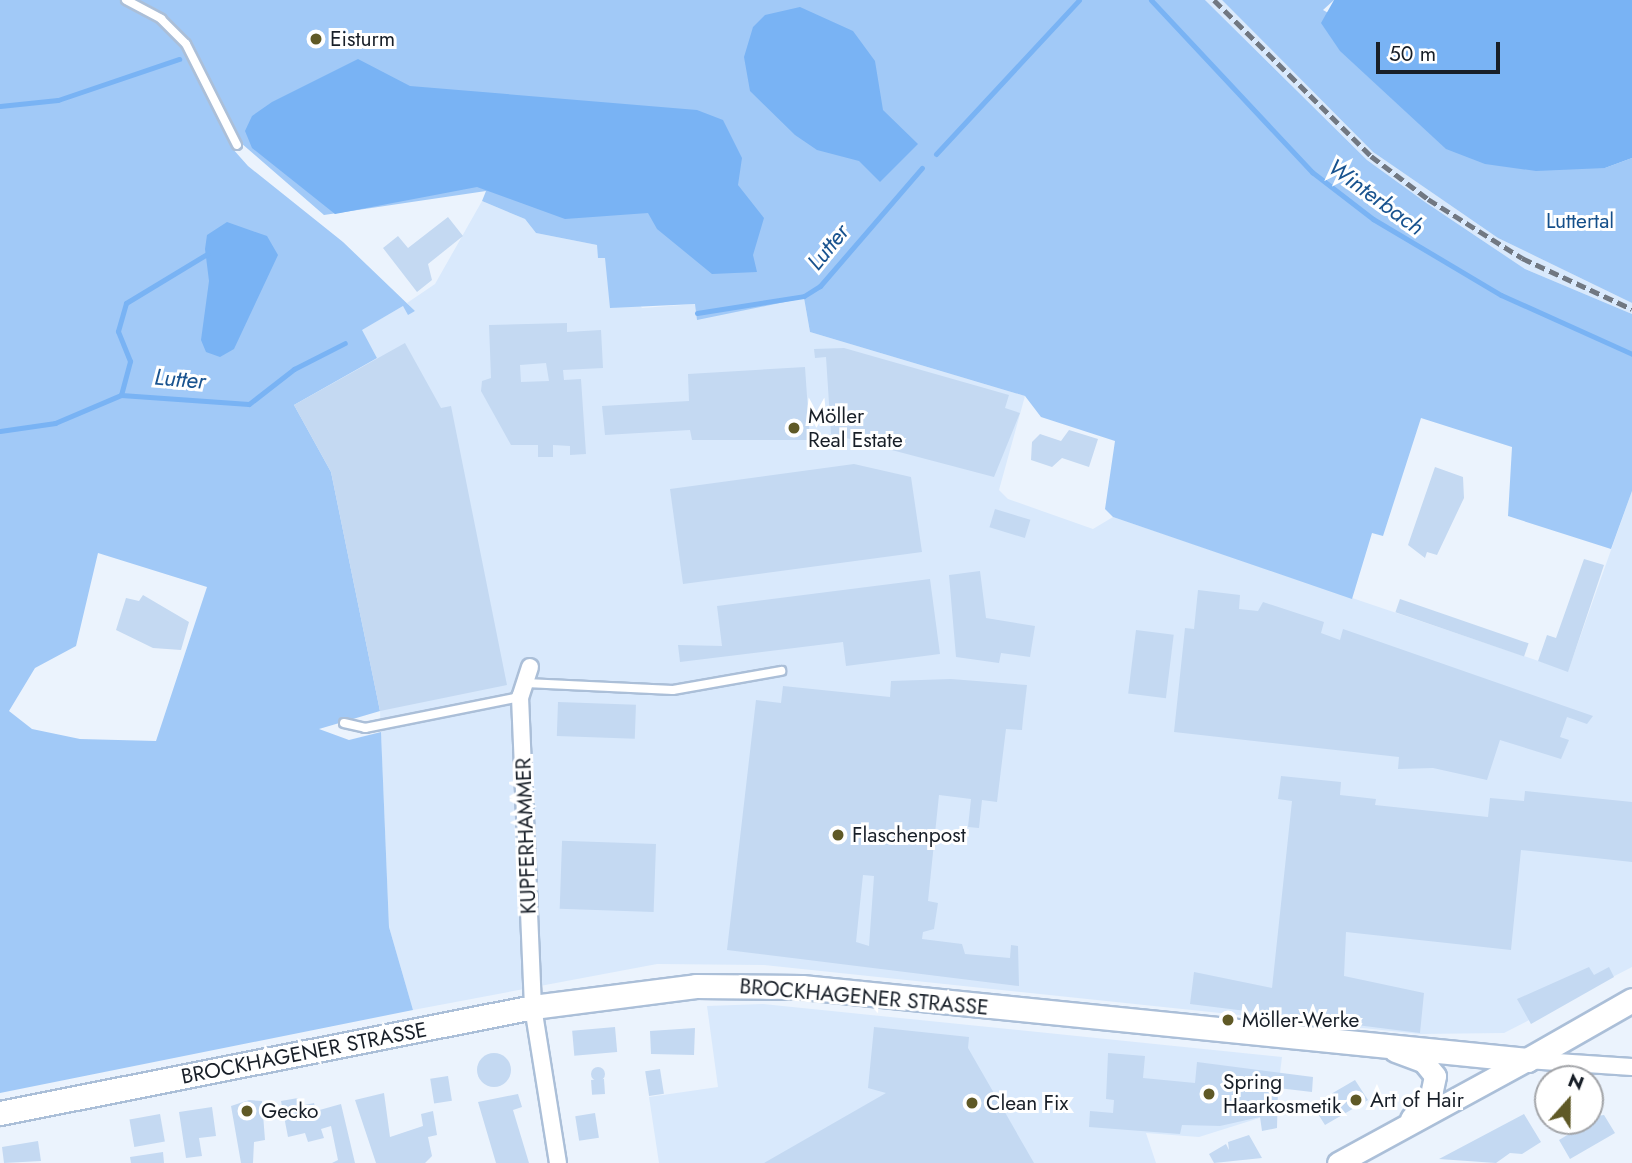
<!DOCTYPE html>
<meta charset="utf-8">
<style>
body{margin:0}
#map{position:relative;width:1632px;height:1163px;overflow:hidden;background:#ebf3fd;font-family:Jost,sans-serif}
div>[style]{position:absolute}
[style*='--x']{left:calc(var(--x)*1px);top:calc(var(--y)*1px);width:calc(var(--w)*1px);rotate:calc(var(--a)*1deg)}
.built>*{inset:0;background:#d9e9fc}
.green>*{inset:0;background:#a1c9f7}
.water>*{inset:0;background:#79b3f4}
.stream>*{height:5px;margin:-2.5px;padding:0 2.5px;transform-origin:2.5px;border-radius:2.5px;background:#79b3f4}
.building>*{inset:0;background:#c4d9f2;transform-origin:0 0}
.round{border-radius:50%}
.roads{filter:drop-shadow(2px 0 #abbfd8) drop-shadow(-2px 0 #abbfd8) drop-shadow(0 2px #abbfd8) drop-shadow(0 -2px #abbfd8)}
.service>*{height:8px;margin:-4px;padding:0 4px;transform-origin:4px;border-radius:4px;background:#fff}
.minor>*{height:16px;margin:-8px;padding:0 8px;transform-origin:8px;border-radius:8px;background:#fff}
.tertiary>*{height:21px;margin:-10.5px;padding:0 10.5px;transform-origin:10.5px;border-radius:10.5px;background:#fff}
.secondary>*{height:23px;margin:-11.5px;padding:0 11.5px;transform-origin:11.5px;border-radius:11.5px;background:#fff}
.rail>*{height:5px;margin-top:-2.5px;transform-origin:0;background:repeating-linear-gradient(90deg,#717882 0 10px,transparent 0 15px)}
.dots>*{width:19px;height:19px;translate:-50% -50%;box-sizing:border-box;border:4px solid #fff;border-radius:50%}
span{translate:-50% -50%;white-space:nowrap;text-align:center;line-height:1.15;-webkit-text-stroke:6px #fff;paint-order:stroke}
.poi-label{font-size:21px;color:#181f28}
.left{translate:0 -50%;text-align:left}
.park-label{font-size:21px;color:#144f8a}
.street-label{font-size:21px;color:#181f28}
.water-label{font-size:23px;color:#19538f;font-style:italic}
.north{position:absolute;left:1534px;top:1065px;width:70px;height:70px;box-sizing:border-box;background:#fff;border:2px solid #a3a5a9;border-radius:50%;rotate:21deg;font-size:19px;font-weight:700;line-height:28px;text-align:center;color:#181f28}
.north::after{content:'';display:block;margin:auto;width:24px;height:32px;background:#5f5926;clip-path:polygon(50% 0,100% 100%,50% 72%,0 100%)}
.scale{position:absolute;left:1376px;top:42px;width:124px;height:32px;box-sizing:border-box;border:4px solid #181f28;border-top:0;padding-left:9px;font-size:21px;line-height:24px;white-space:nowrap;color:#181f28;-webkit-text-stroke:5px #fff;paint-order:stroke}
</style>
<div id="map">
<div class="built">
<div style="clip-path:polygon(1205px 0,1222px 0,1373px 152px,1498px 238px,1632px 303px,1632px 314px,1525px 269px,1425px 202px,1367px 160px)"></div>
<div style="clip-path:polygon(482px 201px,525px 219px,536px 233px,597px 245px,642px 308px,696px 304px,697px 319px,804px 298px,810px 332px,1025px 396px,999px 490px,1008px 499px,1093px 529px,1113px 517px,1568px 671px,1632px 491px,1632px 967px,1504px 1033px,1420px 1034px,764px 965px,657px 964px,413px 1010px,389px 927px,380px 711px,294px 405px,377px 358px,361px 330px,403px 306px,415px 312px,407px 303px,435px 284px)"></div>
<div style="clip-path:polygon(763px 1004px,1282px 1057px,1275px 1113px,1199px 1137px,1146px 1133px,1156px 1163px,659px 1163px,649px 1097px,718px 1087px,707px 1006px)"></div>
</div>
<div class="green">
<div style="clip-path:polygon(evenodd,0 0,1205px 0,1367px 160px,1425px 202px,1525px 269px,1632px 314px,1632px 491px,1611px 549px,1508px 516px,1512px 447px,1421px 418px,1383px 536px,1372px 533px,1352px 599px,1113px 517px,1105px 509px,1115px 441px,1041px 417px,1025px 396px,810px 332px,804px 298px,697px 320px,695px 304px,610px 308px,605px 258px,598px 258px,597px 245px,536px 233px,525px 219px,482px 201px,486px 191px,324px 215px,241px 143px,232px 148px,248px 166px,343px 242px,415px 311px,408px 315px,403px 306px,362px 330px,377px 358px,294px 405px,331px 472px,380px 711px,319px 729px,349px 740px,381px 732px,389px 927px,413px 1010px,0 1093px,0 0,98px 553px,207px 587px,156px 741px,80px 739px,32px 729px,9px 711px,35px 668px,76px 646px,98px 553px)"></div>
<div style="clip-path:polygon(1222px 0,1334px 0,1323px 10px,1605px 168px,1632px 158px,1632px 303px,1498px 238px,1373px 152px)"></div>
</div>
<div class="water">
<div style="clip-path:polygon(1334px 0,1632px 0,1632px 158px,1605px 168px,1536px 171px,1485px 164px,1446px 149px,1340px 51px,1321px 23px)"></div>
<div style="clip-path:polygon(800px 7px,853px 31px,875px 61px,883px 110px,918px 144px,880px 182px,859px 161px,817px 150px,795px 135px,750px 91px,744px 57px,753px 27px,765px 15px)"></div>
<div style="clip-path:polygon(358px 59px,410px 86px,697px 110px,723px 120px,742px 158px,738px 185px,764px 218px,753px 255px,757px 272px,712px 274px,657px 229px,648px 213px,565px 219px,477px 187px,335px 214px,252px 148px,245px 131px,252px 116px,272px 102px)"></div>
<div style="clip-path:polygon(227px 222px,267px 236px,278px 255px,234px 349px,220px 357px,206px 352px,201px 340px,209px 281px,205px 249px,207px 235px)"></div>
</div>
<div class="stream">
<div style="--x:1151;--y:0;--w:236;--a:46.9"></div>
<div style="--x:1312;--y:172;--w:77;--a:37.6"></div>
<div style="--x:1373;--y:219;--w:149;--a:30.7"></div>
<div style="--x:1501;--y:295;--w:144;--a:24.2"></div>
<div style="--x:0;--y:106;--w:58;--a:-5.9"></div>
<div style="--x:58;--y:100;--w:128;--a:-18.7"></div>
<div style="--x:936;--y:154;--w:210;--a:-47.1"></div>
<div style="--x:697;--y:313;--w:108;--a:-9"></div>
<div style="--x:804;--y:296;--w:19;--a:-32"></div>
<div style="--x:820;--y:286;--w:156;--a:-49.2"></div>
<div style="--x:121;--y:395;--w:35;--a:-75"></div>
<div style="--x:130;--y:361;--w:32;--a:-112"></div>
<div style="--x:118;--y:331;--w:29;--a:-74"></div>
<div style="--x:126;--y:303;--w:95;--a:-31.2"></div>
<div style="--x:0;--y:431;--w:56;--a:-8.3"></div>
<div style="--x:55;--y:423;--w:72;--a:-23"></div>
<div style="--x:121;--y:395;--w:128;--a:4"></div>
<div style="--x:249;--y:404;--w:57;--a:-37.9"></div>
<div style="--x:294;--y:369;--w:57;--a:-27"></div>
</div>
<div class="building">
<div class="round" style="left:308px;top:30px;width:16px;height:16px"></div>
<div style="clip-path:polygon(448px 217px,463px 236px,428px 264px,432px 280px,417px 292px,383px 248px,398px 236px,408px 248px)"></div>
<div style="clip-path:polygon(evenodd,567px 323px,567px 332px,601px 330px,603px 368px,563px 370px,564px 380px,581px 379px,586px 454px,570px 455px,570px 446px,553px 445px,553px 457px,538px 457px,538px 445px,511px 445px,481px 391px,482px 381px,491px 378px,489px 325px,567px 323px,546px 363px,549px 381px,521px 382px,520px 365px,546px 363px)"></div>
<div style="clip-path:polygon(405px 343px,441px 408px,451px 406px,507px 685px,380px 711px,331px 472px,294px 405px)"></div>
<div style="clip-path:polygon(844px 348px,1009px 395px,1005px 408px,1020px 413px,994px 477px,831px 434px,826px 357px,815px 358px,814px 349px)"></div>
<div style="clip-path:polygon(805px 367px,810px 440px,692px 440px,690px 430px,605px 435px,602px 406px,689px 401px,688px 374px)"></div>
<div style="clip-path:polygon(1069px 430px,1098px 439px,1089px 467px,1062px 458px,1052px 467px,1031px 460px,1032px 442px,1040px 434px,1061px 441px)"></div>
<div style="clip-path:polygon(854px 464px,911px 477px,922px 552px,683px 584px,670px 489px)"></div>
<div style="clip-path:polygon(1435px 467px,1463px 477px,1464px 498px,1437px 555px,1427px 552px,1425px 558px,1408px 545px)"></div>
<div style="left:995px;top:509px;width:37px;height:19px;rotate:17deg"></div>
<div style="clip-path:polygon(1584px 559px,1604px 565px,1568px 672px,1538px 661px,1547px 635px,1556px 638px)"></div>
<div style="clip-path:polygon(980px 571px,986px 618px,1035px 626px,1030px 657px,1001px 653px,999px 663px,956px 657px,949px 575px)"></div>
<div style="clip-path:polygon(930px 579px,940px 654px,846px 666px,843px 642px,680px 662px,678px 645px,722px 646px,717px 606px)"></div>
<div style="clip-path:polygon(1198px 590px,1240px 595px,1239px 609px,1258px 611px,1263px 602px,1324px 622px,1321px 633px,1340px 640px,1343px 629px,1593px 716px,1587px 724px,1567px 717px,1560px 737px,1569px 740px,1561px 759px,1500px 740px,1487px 780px,1433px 768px,1398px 769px,1399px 757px,1174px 732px,1185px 628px,1194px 629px)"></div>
<div style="clip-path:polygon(143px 595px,189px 622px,181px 650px,153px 648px,116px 630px,126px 598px,139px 601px)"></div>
<div style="left:1400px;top:599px;width:136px;height:14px;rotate:19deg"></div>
<div style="left:1136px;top:630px;width:38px;height:64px;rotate:7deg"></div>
<div style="clip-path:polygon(evenodd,951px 679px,1027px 685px,1023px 719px,1022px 730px,1006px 729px,997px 802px,982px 800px,979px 828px,968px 827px,971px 799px,939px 795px,928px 901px,938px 903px,934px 929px,923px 932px,922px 939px,962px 944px,965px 954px,1010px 958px,1011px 945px,1018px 946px,1019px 986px,727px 950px,756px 700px,781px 703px,783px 686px,890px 697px,891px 681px,951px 679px,863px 875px,874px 876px,869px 946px,856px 942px,863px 875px)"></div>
<div style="left:558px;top:702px;width:78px;height:34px;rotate:2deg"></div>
<div style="clip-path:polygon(1281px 776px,1341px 782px,1340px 795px,1376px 799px,1375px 805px,1488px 817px,1490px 798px,1524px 801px,1525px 791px,1632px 802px,1632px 862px,1521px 850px,1511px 950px,1346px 932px,1344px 976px,1424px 993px,1420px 1033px,1190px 1004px,1194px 972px,1272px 988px,1292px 801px,1278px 799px)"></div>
<div style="left:656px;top:844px;width:68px;height:94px;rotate:92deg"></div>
<div style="clip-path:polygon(1589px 967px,1594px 975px,1609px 967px,1614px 977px,1531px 1024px,1517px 999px)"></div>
<div style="left:615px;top:1027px;width:25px;height:43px;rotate:85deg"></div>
<div style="clip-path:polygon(874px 1027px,969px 1037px,968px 1048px,1034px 1163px,764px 1163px,886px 1093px,868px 1088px)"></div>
<div style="clip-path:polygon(695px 1028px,694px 1055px,651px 1054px,650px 1031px)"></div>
<div class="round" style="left:477px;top:1053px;width:34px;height:34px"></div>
<div style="clip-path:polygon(1108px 1053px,1145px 1056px,1143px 1078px,1195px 1083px,1197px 1062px,1313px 1077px,1312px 1092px,1278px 1088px,1277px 1128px,1262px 1131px,1260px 1117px,1220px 1126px,1182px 1125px,1180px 1134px,1089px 1127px,1090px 1111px,1113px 1113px,1114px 1100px,1106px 1099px)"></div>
<div class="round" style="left:591px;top:1067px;width:14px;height:14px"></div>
<div style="left:660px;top:1069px;width:25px;height:15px;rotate:81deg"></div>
<div style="left:448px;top:1076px;width:25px;height:18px;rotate:81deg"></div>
<div style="left:604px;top:1079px;width:15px;height:13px;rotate:86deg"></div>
<div style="clip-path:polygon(1355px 1080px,1368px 1100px,1325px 1125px,1318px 1114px,1336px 1103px,1331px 1094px)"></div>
<div style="clip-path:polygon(384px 1093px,390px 1137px,423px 1126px,421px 1114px,433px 1111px,437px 1135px,428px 1137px,432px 1156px,425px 1163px,376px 1163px,355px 1100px)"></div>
<div style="clip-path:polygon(518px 1094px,522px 1107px,513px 1110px,529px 1163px,496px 1163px,478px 1102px)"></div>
<div style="clip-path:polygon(298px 1098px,300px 1106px,314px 1103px,316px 1111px,341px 1104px,355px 1163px,332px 1163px,338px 1160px,331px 1126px,321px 1129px,324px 1138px,308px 1142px,305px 1133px,288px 1137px,281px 1101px)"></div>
<div style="clip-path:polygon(249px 1100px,262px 1101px,265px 1140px,254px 1142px,253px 1163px,241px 1163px,231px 1106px)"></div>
<div style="clip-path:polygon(212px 1107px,216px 1136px,199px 1138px,202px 1156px,186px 1158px,179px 1112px)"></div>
<div style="left:595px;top:1113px;width:25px;height:20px;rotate:81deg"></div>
<div style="left:160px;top:1114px;width:28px;height:31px;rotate:80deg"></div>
<div style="clip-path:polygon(1524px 1114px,1541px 1142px,1522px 1154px,1510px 1153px,1496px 1163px,1439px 1159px)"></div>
<div style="clip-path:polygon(1604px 1115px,1615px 1133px,1570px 1159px,1559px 1140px,1569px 1134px,1561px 1121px)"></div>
<div style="clip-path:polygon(1249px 1135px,1262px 1158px,1214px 1163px,1209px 1154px,1226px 1144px,1229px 1150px,1228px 1142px)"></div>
<div style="clip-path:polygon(38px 1141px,41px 1161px,4px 1163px,2px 1147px)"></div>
<div style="clip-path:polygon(163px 1152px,164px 1163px,131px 1163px,130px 1157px)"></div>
</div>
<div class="roads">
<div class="service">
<div style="--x:126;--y:0;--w:40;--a:28"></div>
<div style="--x:161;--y:19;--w:35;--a:45"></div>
<div style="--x:186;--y:44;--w:113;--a:63.2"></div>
<div style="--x:526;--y:683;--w:147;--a:2.7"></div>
<div style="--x:673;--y:690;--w:110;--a:-10"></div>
<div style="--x:344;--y:723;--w:22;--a:13"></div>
<div style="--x:365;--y:728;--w:158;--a:-11.3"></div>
</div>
<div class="minor">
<div style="--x:530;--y:667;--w:32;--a:108"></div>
<div style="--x:520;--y:697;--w:310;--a:87.6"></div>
<div style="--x:533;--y:1007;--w:158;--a:80.9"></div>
<div style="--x:1527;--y:1060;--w:105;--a:3.8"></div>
</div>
<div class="tertiary">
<div style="--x:1395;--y:1051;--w:30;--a:20"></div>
<div style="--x:1423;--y:1061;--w:19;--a:51"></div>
<div style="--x:1435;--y:1076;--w:19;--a:102"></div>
<div style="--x:1431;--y:1095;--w:31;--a:130"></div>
<div style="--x:1338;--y:1163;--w:215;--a:-28.6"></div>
</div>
<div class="secondary">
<div style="--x:0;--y:1113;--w:543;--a:-11.25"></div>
<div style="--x:533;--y:1007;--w:164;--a:-7.3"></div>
<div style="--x:696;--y:986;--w:106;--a:0.5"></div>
<div style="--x:802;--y:987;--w:729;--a:5.75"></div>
<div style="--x:1527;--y:1060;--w:121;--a:-29.7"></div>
</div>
</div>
<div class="rail">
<div style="--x:1214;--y:0;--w:221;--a:44.8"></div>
<div style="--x:1371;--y:156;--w:71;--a:37"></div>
<div style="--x:1428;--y:199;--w:111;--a:32.1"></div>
<div style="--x:1522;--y:258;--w:121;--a:24.9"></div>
</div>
<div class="dots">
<div style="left:316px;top:39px;background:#5f5926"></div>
<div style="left:794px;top:428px;background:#5f5926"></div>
<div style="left:838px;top:835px;background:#5f5926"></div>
<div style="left:1228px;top:1020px;background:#5f5926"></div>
<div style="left:1209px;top:1094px;background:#5f5926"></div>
<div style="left:1356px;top:1100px;background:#5f5926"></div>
<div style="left:972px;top:1103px;background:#5f5926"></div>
<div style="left:247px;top:1111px;background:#5f5926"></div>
</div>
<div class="poi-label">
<span class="left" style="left:330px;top:39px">Eisturm</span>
<span class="left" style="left:808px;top:428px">Möller<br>Real Estate</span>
<span class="left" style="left:852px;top:835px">Flaschenpost</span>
<span class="left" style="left:1242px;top:1020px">Möller-Werke</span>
<span class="left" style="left:1223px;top:1094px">Spring<br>Haarkosmetik</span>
<span class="left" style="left:1370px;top:1100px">Art of Hair</span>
<span class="left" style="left:986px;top:1103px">Clean Fix</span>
<span class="left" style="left:261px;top:1111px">Gecko</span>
</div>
<div class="park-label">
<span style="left:1580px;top:221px">Luttertal</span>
</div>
<div class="street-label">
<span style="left:526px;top:836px;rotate:-92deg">KUPFERHAMMER</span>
<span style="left:864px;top:997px;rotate:5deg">BROCKHAGENER STRASSE</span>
<span style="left:304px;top:1053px;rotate:-11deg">BROCKHAGENER STRASSE</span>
</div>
<div class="water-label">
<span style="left:1376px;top:197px;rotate:36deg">Winterbach</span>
<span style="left:828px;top:247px;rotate:-51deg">Lutter</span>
<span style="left:180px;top:379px;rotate:5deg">Lutter</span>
</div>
<div class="north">N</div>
<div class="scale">50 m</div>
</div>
